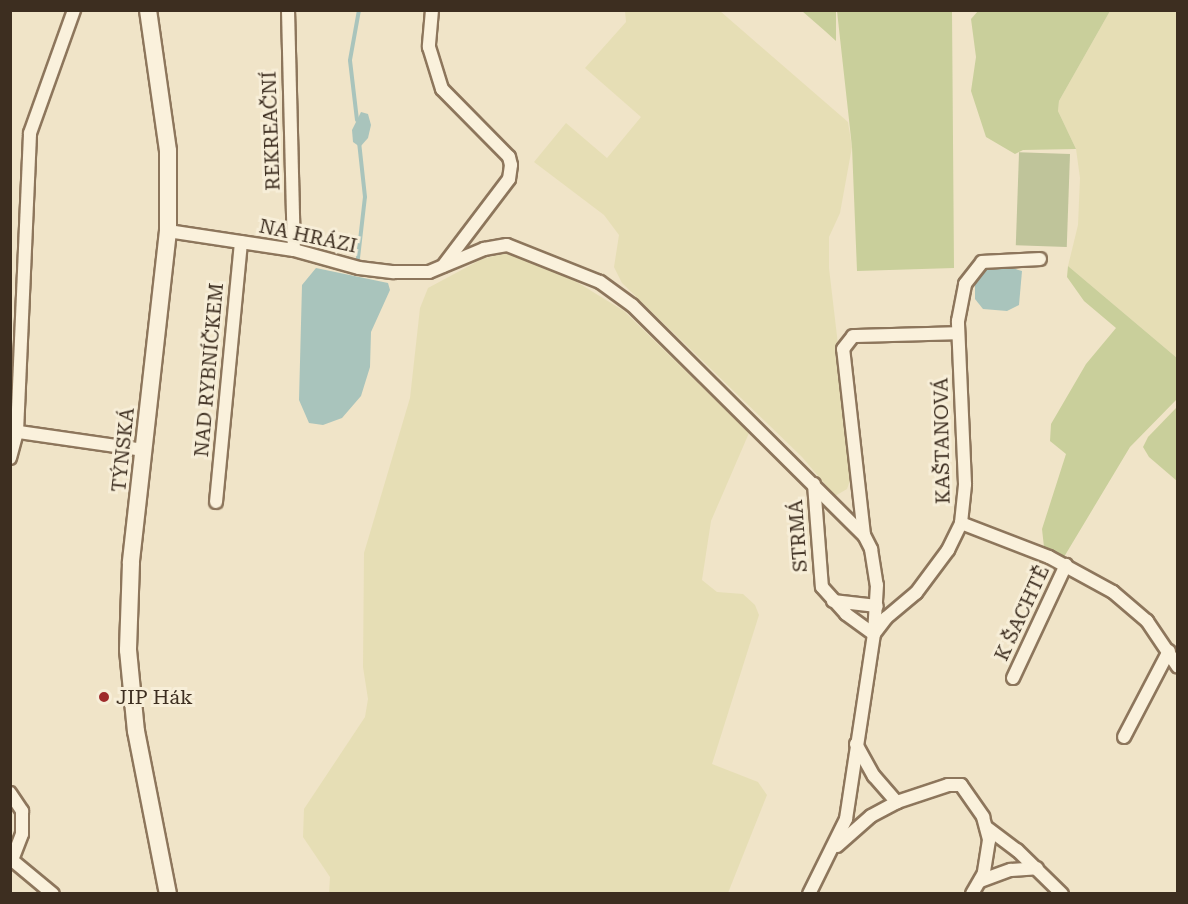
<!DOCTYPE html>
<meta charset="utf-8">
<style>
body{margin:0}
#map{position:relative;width:1188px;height:904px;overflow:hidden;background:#f0e4c8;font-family:"Roboto Serif",serif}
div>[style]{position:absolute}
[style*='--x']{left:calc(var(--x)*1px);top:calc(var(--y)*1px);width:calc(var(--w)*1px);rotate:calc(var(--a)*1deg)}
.farmland>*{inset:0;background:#e6deb5}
.green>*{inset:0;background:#c9cf9b}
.cemetery>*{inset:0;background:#bfc49a;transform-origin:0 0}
.water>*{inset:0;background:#a9c4bc}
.stream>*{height:4px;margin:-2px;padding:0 2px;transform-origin:2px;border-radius:2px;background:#a9c4bc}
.roads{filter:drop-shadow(2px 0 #8d765c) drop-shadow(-2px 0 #8d765c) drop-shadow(0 2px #8d765c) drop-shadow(0 -2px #8d765c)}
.minor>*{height:12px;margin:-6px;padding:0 6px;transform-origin:6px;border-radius:6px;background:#faf1dc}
.secondary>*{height:16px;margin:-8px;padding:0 8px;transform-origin:8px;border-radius:8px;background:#faf1dc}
.dots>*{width:16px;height:16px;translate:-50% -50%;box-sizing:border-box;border:3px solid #f7eed8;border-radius:50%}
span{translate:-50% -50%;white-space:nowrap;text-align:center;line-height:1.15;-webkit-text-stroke:6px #f7eed8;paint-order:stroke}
.street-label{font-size:20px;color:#3d2e20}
.poi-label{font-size:20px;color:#3d2e20}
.left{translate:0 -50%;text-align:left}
.frame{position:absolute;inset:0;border:12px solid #3d2e20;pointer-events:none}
</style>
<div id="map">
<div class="farmland">
<div style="clip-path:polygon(625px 11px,720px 11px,848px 122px,852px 147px,840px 213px,829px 237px,829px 268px,853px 472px,847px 489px,835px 496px,802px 457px,622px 283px,614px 267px,619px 235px,604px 215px,534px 162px,566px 123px,607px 158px,641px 117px,585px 68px,626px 22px)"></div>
<div style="clip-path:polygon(1110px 11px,1177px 11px,1177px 358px,1068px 266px,1078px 225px,1080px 178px,1076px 149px,1058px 111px,1059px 101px)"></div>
<div style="clip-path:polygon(506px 253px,567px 276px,624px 311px,749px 433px,711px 521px,702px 580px,717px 592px,743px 594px,755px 605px,759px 615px,712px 764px,758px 782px,767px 795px,728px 893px,329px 893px,330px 877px,303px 837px,304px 809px,365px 717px,368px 699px,363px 667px,364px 553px,410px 398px,420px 308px,428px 288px,482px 259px)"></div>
</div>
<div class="green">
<div style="clip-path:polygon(802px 11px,836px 11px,836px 41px,825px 31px)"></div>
<div style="clip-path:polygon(837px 11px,952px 11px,954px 268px,857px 271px,852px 147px)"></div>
<div style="clip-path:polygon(978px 11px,1110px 11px,1059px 101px,1058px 111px,1076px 149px,1023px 150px,1015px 154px,986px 137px,971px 91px,976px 57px,971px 19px)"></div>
<div style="clip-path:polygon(1068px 266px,1177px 358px,1178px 398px,1130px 447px,1064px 557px,1044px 547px,1042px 529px,1066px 454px,1050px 441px,1051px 424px,1086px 364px,1116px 328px,1084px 301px,1067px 277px)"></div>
<div style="clip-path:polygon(1177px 407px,1177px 481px,1149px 457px,1143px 447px,1148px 437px)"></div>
</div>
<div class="cemetery">
<div style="left:1070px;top:154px;width:93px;height:51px;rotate:92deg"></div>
</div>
<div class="water">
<div style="clip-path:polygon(361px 112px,368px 114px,371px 125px,368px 138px,360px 147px,353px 142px,352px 130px)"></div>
<div style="clip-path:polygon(996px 263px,1022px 271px,1019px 305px,1007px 311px,983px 309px,975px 299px,975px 277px,984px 265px)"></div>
<div style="clip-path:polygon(316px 268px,388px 283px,390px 290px,371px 332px,370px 367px,361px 396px,342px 418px,323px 425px,309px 423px,299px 400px,302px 285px)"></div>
</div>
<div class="stream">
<div style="--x:357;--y:120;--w:60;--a:-96.7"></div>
<div style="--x:350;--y:60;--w:51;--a:-79.8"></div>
<div style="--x:358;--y:258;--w:61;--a:-83.5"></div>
<div style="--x:365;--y:197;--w:55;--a:-96.2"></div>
</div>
<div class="roads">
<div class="minor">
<div style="--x:288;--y:10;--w:240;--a:88.6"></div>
<div style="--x:432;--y:10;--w:37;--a:95"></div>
<div style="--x:429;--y:47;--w:44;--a:72.8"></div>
<div style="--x:442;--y:89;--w:95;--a:45.4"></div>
<div style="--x:509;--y:157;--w:8;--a:76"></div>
<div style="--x:511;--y:165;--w:14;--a:98"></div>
<div style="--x:509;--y:179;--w:109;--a:127.2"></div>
<div style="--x:168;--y:231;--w:127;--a:8.6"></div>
<div style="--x:294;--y:250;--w:67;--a:15.5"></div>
<div style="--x:359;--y:268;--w:35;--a:7"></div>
<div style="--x:394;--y:272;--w:35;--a:0"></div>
<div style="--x:429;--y:272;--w:60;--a:-22.7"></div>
<div style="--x:484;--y:249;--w:23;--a:-10"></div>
<div style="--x:507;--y:245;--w:100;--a:21.7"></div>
<div style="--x:600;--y:282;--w:39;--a:36"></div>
<div style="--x:632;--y:305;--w:327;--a:44.8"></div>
<div style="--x:864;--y:535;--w:16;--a:63"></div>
<div style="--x:871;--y:549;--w:36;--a:81"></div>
<div style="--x:877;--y:585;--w:49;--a:93.5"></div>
<div style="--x:12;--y:431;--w:133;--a:8.2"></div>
<div style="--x:10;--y:458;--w:27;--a:-75"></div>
<div style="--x:17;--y:432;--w:299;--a:-87.5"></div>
<div style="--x:30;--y:133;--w:131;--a:-70.3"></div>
<div style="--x:814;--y:484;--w:103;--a:85.6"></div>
<div style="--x:822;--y:587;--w:36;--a:48"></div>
<div style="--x:846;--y:614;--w:34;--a:36"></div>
<div style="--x:216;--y:502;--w:261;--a:-84.5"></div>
<div style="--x:961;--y:523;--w:94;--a:21.1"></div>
<div style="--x:1049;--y:557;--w:73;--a:28.7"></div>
<div style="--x:1113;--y:592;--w:45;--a:40.5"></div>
<div style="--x:1147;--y:621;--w:55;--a:56"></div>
<div style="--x:864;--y:535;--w:187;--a:-96.4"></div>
<div style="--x:843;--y:349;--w:16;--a:-52"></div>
<div style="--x:853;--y:336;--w:105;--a:-1.6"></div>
<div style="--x:833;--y:601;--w:44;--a:6.5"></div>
<div style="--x:1013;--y:678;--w:125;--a:-64.9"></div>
<div style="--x:1124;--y:737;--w:97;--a:-62.4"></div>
<div style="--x:856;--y:744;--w:37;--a:61"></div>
<div style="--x:874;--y:776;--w:35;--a:49"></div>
<div style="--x:10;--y:793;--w:22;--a:56"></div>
<div style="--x:22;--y:811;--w:23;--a:90"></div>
<div style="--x:22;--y:834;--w:28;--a:111"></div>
<div style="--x:12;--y:860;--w:53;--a:39.7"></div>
<div style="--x:986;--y:827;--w:39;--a:37"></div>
<div style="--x:1017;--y:850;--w:63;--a:44.4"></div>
<div style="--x:837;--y:846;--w:45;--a:-41.4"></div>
<div style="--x:871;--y:816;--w:30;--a:-28"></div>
<div style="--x:897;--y:802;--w:54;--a:-18.4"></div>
<div style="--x:948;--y:785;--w:13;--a:0"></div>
<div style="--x:961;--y:785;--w:39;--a:55"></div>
<div style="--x:983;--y:817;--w:24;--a:75"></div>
<div style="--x:989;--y:840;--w:33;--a:99"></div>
<div style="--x:984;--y:873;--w:24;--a:120"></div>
<div style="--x:980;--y:881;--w:33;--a:-20"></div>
<div style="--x:1011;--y:870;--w:26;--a:-4"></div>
<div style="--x:809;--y:894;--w:84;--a:-63.7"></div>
<div style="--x:846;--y:819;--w:187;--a:-81.4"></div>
<div style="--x:874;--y:634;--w:20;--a:-53"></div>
<div style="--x:886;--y:618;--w:39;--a:-40"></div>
<div style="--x:916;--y:593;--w:54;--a:-53.3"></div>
<div style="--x:948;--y:550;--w:30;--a:-64"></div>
<div style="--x:961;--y:523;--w:39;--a:-84"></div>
<div style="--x:965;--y:484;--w:163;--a:-92.5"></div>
<div style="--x:958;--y:321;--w:38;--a:-79"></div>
<div style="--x:965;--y:284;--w:28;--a:-52"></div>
<div style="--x:982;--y:262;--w:58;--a:-3"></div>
</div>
<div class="secondary">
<div style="--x:148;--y:10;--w:142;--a:81.9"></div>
<div style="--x:168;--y:151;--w:80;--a:90"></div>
<div style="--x:168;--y:231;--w:334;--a:96.4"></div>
<div style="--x:131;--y:563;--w:87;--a:92"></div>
<div style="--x:128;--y:650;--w:81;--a:84.4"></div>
<div style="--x:136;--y:731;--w:166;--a:78.9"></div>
</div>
</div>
<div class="dots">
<div style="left:104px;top:697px;background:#9e2a2b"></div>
</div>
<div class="street-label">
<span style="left:271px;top:131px;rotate:-92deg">REKREAČNÍ</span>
<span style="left:308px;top:236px;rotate:12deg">NA HRÁZI</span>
<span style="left:209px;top:370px;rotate:-85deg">NAD RYBNÍČKEM</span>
<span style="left:942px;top:441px;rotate:-91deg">KAŠTANOVÁ</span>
<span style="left:123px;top:450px;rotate:-84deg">TÝNSKÁ</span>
<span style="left:798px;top:536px;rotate:-94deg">STRMÁ</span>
<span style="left:1022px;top:613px;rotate:-65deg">K ŠACHTĚ</span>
</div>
<div class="poi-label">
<span class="left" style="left:116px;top:697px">JIP Hák</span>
</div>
<div class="frame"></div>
</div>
